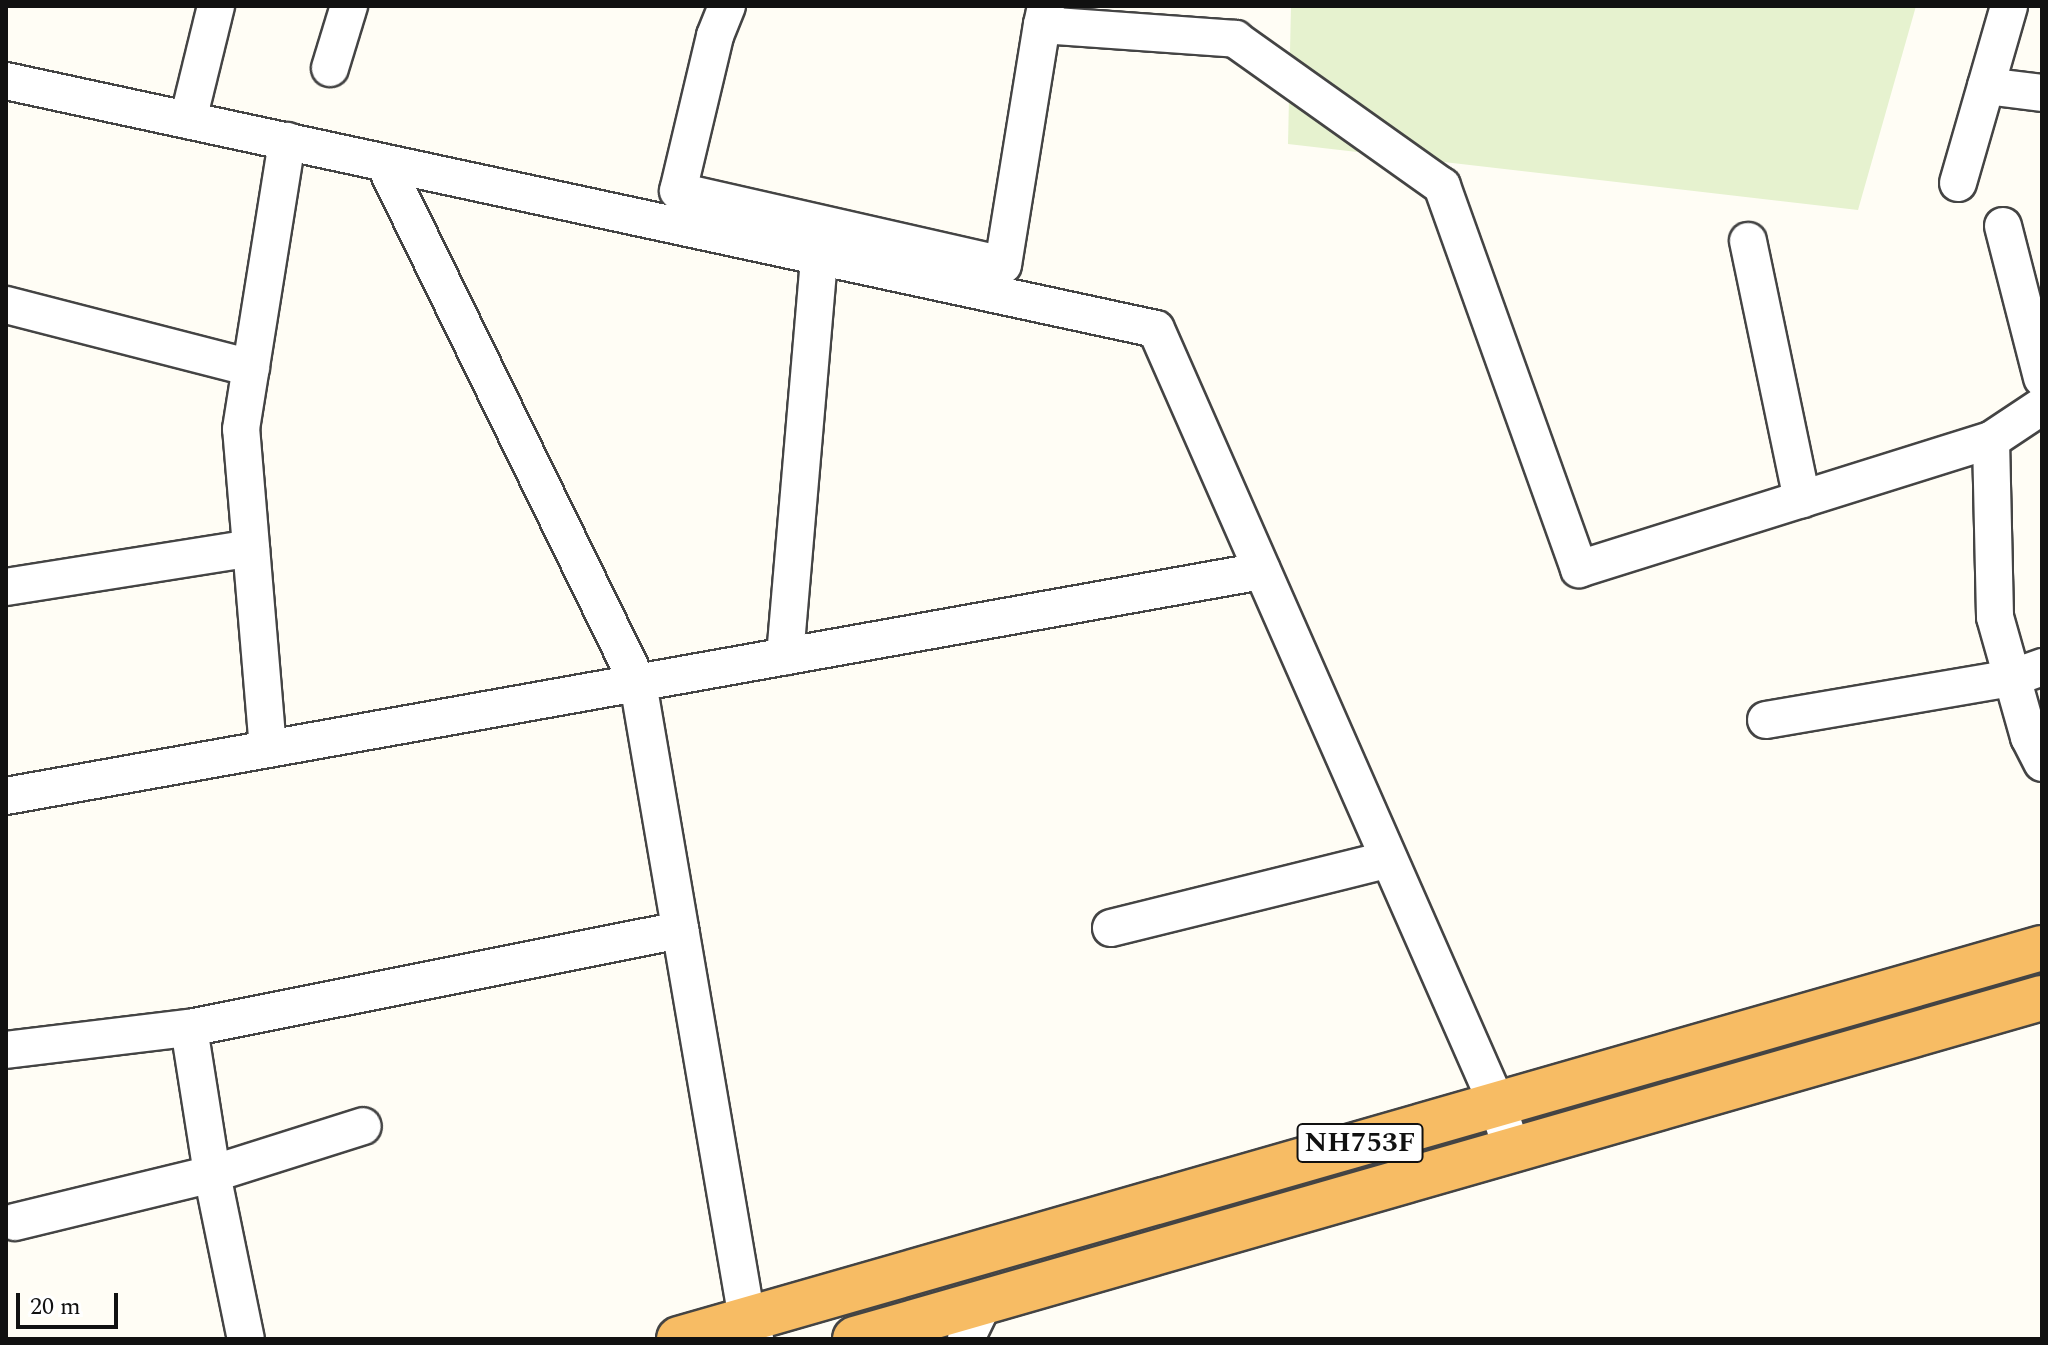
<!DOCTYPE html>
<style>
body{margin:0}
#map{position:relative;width:2048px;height:1345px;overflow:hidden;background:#fffdf5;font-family:Spectral,serif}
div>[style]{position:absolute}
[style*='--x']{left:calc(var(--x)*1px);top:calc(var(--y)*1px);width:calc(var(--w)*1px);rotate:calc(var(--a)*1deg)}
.pitch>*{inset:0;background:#e6f2cf}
.roads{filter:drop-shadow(2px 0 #444) drop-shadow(-2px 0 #444) drop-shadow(0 2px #444) drop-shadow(0 -2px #444)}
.minor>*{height:36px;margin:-18px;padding:0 18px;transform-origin:18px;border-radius:18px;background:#fff}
.trunk>*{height:44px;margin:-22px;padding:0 22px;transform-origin:22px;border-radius:22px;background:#f7bc64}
span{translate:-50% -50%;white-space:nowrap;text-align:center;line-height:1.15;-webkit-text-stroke:8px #fff;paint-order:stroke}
.shield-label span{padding:2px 6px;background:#fff;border:2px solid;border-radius:6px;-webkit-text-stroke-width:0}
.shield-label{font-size:28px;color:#111;font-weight:700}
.frame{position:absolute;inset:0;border:8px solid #111;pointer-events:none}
.scale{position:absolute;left:16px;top:1293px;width:102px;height:36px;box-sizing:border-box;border:4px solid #111;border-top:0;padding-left:10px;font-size:24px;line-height:28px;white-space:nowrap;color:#111;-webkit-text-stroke:6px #fff;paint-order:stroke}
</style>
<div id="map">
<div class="pitch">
<div style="clip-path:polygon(1291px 6px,1916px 6px,1858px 210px,1288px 144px)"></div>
</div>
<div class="roads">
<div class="minor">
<div style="--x:727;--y:6;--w:32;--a:112"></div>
<div style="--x:715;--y:36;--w:159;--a:103.4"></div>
<div style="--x:678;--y:191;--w:333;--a:12.8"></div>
<div style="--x:1003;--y:265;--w:243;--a:-80.8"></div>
<div style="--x:1046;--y:6;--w:19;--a:102"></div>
<div style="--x:1042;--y:25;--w:194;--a:4.1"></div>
<div style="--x:1235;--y:39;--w:254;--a:35.4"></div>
<div style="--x:1442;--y:186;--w:407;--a:70.3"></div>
<div style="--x:1579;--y:569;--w:432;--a:-17.4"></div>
<div style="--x:1991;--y:440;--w:61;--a:-33.7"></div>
<div style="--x:330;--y:68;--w:65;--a:-73"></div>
<div style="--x:6;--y:81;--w:1176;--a:12.17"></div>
<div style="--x:1156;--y:329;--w:847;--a:66.25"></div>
<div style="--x:1497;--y:1104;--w:48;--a:71.9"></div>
<div style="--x:1986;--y:86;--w:56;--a:7.1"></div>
<div style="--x:188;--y:120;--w:117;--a:-76.2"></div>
<div style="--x:384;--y:163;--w:579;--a:63.97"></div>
<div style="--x:638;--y:683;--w:645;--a:80.27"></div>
<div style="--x:747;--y:1319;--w:22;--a:68"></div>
<div style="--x:1958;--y:183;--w:184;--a:-73.9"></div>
<div style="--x:2003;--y:226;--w:157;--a:75.6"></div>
<div style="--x:1748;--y:241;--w:264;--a:78.2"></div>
<div style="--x:6;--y:305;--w:253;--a:14.4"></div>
<div style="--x:1991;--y:440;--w:177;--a:88.7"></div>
<div style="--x:1995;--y:617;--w:125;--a:74.2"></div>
<div style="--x:2029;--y:737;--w:29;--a:63"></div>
<div style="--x:6;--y:587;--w:248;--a:-9"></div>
<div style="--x:785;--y:656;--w:401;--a:-85.1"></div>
<div style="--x:1766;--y:720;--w:250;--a:-9.7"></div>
<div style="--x:2012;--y:678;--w:32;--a:-20"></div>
<div style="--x:268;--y:749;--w:321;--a:-94.8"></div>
<div style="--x:241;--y:429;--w:292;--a:-80.9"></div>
<div style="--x:6;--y:796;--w:1276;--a:-10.16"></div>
<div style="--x:1111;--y:928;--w:286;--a:-13.9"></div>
<div style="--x:189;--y:1028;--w:148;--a:81"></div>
<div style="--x:212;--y:1174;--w:168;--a:78.4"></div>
<div style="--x:6;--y:1050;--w:184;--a:-6.9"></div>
<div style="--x:189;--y:1028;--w:501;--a:-11.29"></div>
<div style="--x:15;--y:1222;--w:203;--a:-13.7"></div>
<div style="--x:212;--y:1174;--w:158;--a:-17.6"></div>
<div style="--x:966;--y:1339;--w:41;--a:-64.1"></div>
</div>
<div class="trunk">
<div style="--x:679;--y:1339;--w:1418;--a:-16.01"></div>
<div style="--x:855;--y:1339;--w:1235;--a:-16.03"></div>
</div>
</div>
<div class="shield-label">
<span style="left:1360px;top:1143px">NH753F</span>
</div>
<div class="frame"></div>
<div class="scale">20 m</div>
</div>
